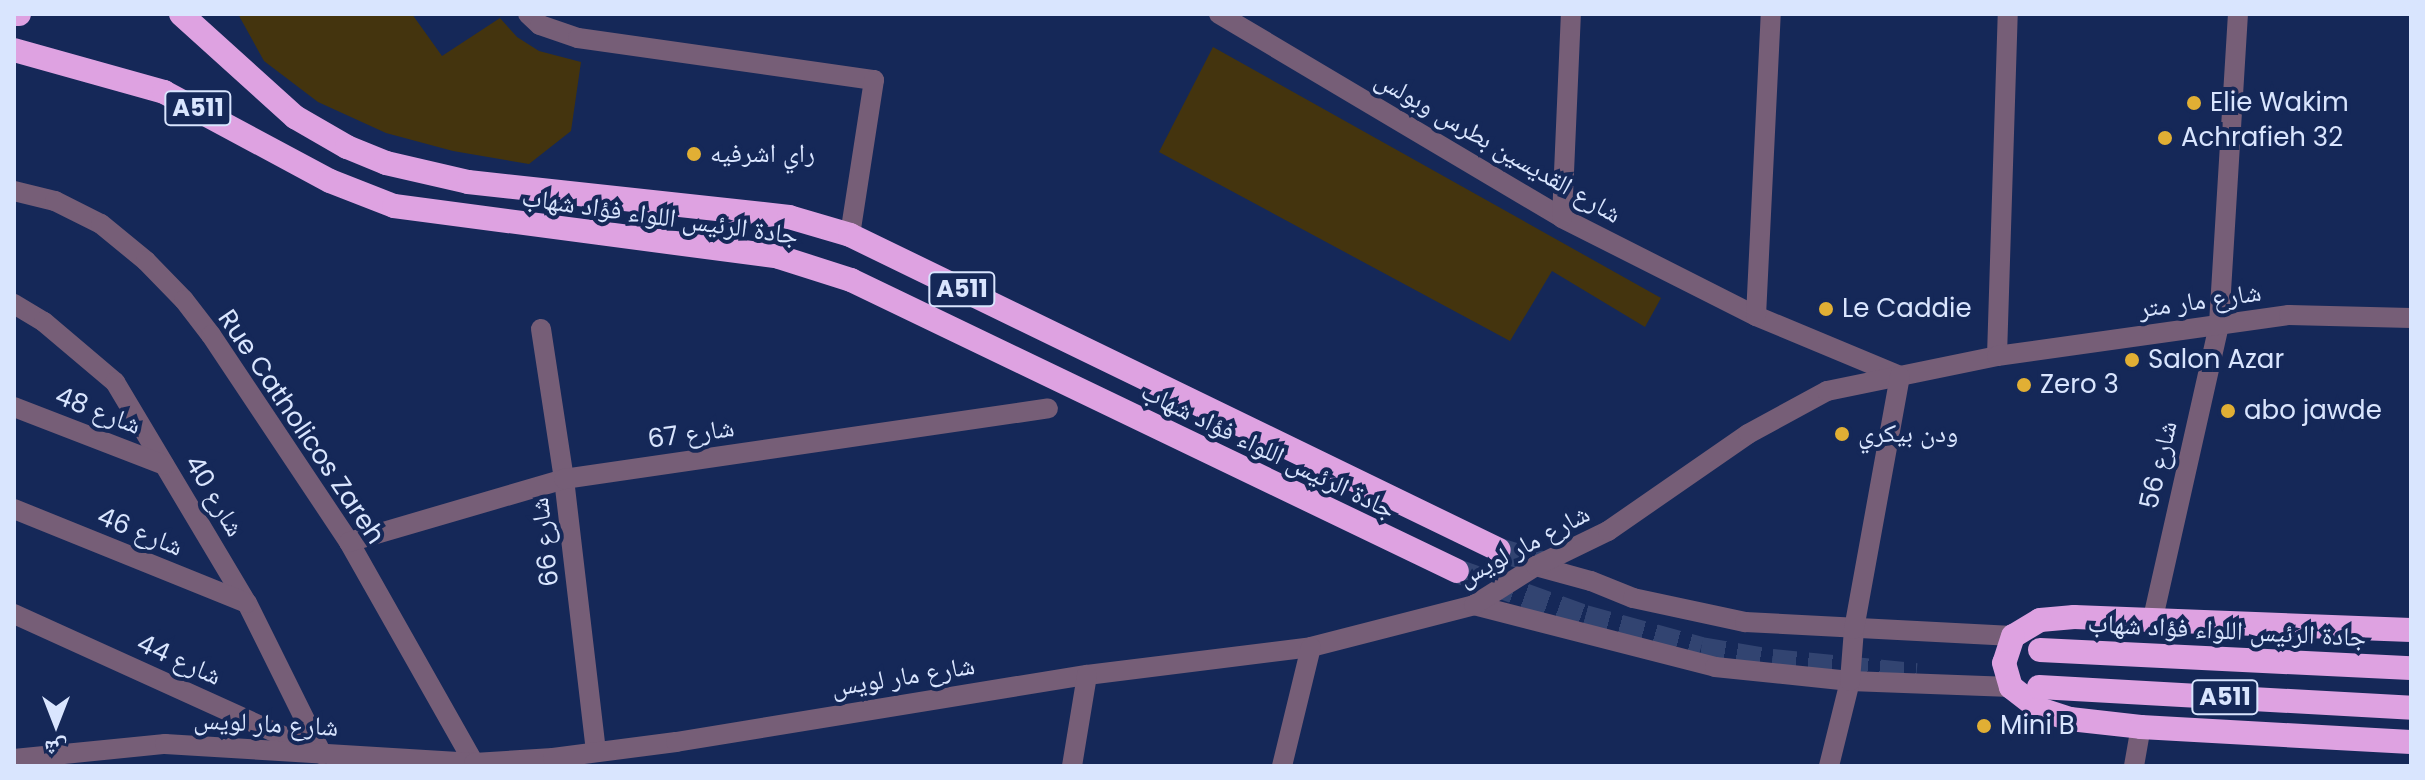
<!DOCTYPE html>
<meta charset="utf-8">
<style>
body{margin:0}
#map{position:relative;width:2425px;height:780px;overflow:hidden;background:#152858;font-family:Poppins,"Noto Naskh Arabic",sans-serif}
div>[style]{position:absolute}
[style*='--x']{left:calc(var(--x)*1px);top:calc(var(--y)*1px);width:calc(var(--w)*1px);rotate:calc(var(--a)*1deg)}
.green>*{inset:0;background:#44340e}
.highway-tunnel>*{height:24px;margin-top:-12px;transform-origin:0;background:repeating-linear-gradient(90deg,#324471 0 24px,transparent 0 36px)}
.minor>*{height:20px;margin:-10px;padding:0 10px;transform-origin:10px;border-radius:10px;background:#765e77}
.highway>*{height:24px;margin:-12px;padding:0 12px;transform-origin:12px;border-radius:12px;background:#dea2e1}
.dots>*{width:22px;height:22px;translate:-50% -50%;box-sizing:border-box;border:4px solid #152858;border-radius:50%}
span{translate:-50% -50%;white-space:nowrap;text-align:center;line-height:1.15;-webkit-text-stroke:8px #152858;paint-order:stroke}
.shield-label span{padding:2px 6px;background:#152858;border:2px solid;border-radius:6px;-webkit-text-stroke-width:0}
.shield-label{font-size:24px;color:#d9e5fe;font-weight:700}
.poi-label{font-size:26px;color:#d9e5fe}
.left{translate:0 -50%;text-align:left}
.street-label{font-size:26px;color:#d9e5fe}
.frame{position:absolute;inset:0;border:16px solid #d9e5fe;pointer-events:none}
.north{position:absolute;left:16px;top:684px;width:80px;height:80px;-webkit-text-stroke:6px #152858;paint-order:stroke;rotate:180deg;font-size:22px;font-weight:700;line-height:32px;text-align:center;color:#d9e5fe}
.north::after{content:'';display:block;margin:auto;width:28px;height:36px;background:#d9e5fe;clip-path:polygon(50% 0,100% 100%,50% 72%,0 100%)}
</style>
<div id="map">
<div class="green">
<div style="clip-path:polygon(238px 14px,412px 14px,442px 56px,500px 18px,517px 37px,539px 51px,581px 62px,571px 131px,529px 164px,453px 151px,386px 133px,318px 102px,264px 61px)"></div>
<div style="clip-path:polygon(1213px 47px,1661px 298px,1645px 327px,1552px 271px,1510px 341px,1159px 152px)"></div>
</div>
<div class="highway-tunnel">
<div style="--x:1499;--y:550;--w:62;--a:17"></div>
<div style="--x:1457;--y:571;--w:136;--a:19.8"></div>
<div style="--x:1585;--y:617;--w:120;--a:15.4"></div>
<div style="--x:1701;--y:649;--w:72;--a:9.6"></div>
<div style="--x:1772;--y:661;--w:145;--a:5.6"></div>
</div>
<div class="minor">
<div style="--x:528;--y:14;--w:16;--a:43"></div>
<div style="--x:540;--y:25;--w:40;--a:18.9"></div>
<div style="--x:578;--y:38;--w:299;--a:8.1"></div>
<div style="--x:874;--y:80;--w:157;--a:98.8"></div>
<div style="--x:1219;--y:14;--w:399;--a:30.7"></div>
<div style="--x:1562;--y:218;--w:217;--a:26.8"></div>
<div style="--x:1756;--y:316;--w:156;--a:22.6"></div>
<div style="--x:14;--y:191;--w:42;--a:13.7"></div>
<div style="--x:55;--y:201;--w:51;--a:26.6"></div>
<div style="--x:101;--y:224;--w:58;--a:39.4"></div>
<div style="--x:146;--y:261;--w:54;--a:45.7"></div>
<div style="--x:184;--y:300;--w:44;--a:52.4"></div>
<div style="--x:211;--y:335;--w:249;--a:56.3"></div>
<div style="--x:349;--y:542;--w:254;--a:60.5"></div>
<div style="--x:1562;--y:218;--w:204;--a:-87.5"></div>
<div style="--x:14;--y:304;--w:35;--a:31"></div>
<div style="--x:44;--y:322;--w:93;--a:40.2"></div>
<div style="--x:115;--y:382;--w:257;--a:59.2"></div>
<div style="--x:247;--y:603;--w:169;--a:63.6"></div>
<div style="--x:1756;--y:316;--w:302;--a:-87.2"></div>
<div style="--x:541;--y:329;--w:152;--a:81.3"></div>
<div style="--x:564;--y:479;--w:273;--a:83.3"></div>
<div style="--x:1997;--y:356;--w:342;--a:-88.2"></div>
<div style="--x:14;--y:407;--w:161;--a:21.1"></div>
<div style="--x:14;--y:509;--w:251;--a:22"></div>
<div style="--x:349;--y:542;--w:224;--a:-16.3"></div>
<div style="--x:564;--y:479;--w:489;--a:-8.3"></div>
<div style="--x:1536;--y:566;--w:57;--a:15.3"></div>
<div style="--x:1591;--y:581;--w:45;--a:22"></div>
<div style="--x:1633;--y:598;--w:115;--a:12.1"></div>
<div style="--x:1745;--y:622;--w:268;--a:3"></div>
<div style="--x:1474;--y:605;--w:249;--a:14.4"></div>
<div style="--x:1715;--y:667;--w:136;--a:5.9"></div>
<div style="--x:1850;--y:681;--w:161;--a:2.1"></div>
<div style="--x:14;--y:614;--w:326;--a:24.4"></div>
<div style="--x:2153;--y:618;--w:301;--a:-77.3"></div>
<div style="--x:2219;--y:324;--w:311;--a:-86.5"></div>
<div style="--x:14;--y:759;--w:152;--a:-5.7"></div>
<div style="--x:165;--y:744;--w:310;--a:3.5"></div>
<div style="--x:474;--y:763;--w:79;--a:-3.6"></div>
<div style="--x:553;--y:758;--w:124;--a:-7.4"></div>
<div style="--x:676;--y:742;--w:416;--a:-9.3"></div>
<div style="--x:1087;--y:675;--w:226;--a:-7.1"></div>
<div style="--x:1311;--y:647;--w:168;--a:-14.4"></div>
<div style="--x:1474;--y:605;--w:73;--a:-32.2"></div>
<div style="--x:1536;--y:566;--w:80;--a:-25.9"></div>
<div style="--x:1608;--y:531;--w:170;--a:-34.7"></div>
<div style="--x:1748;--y:434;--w:90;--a:-28.6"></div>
<div style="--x:1827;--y:391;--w:174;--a:-11.6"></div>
<div style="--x:1997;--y:356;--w:295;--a:-8"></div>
<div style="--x:2289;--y:315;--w:122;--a:1.4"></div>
<div style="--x:1072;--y:766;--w:92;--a:-80.6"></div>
<div style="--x:1282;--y:766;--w:122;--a:-76.3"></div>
<div style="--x:1829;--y:766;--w:88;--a:-76.1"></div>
<div style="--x:1850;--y:681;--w:52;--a:-85.6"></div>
<div style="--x:1854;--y:629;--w:257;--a:-79.7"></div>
<div style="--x:2134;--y:766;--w:40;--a:-80"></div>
</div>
<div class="highway">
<div style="--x:14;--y:14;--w:5;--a:0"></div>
<div style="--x:181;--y:14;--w:154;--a:42.1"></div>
<div style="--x:295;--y:117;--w:60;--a:30"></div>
<div style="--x:347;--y:147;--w:42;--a:22.3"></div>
<div style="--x:386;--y:163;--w:84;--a:13"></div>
<div style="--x:468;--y:182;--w:323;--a:6.2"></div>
<div style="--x:789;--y:217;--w:64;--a:16.4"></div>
<div style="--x:850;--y:235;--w:721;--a:25.89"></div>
<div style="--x:14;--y:50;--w:156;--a:15.6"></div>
<div style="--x:164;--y:92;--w:188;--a:28.2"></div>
<div style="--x:330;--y:181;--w:69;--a:21.3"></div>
<div style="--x:394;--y:206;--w:388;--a:7.5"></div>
<div style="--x:779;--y:257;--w:76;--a:17.7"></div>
<div style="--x:851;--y:280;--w:672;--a:25.65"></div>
<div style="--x:2411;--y:630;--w:337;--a:-177.8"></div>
<div style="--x:2074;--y:617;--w:34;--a:175"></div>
<div style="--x:2040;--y:620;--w:31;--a:149"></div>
<div style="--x:2013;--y:636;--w:28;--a:108"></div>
<div style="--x:2004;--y:663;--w:25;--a:74"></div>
<div style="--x:2011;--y:687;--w:36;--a:38"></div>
<div style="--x:2039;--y:709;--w:33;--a:18"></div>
<div style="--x:2070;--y:719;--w:71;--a:6.4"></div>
<div style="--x:2141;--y:727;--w:270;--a:3.2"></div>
<div style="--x:2040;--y:650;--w:371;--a:2.8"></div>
<div style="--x:2039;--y:687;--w:373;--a:3.2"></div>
</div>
<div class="dots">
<div style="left:2194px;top:103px;background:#e1af34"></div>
<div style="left:2165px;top:138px;background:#e1af34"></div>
<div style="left:694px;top:154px;background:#e1af34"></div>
<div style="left:1826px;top:309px;background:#e1af34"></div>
<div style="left:2132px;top:360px;background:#e1af34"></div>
<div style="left:2024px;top:385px;background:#e1af34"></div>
<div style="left:2228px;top:411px;background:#e1af34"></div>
<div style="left:1842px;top:434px;background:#e1af34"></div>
<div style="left:1984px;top:726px;background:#e1af34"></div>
</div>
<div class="shield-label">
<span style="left:198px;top:108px">A511</span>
<span style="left:962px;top:289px">A511</span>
<span style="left:2225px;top:697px">A511</span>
</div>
<div class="poi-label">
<span class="left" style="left:2210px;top:103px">Elie Wakim</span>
<span class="left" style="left:2181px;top:138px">Achrafieh 32</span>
<span class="left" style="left:710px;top:154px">راي اشرفيه</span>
<span class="left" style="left:1842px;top:309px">Le Caddie</span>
<span class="left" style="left:2148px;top:360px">Salon Azar</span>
<span class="left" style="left:2040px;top:385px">Zero 3</span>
<span class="left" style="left:2244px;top:411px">abo jawde</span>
<span class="left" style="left:1858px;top:434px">ودن بيكري</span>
<span class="left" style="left:2000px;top:726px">Mini B</span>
</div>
<div class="street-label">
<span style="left:1498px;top:147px;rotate:30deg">شارع القديسين بطرس وبولس</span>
<span style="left:660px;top:217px;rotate:8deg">جادة الرئيس اللواء فؤاد شهاب</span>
<span style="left:2200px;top:301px;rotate:-8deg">شارع مار متر</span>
<span style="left:98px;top:411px;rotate:21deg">شارع 48</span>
<span style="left:301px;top:427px;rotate:56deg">Rue Catholicos Zareh</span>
<span style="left:691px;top:434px;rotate:-8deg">شارع 67</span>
<span style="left:1268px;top:451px;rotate:26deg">جادة الرئيس اللواء فؤاد شهاب</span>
<span style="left:2159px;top:465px;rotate:-77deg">شارع 56</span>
<span style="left:214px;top:496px;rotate:59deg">شارع 40</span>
<span style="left:140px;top:532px;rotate:22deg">شارع 46</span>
<span style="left:545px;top:542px;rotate:-97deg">شارع 66</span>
<span style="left:1524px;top:546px;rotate:-28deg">شارع مار لويس</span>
<span style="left:2227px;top:631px;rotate:3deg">جادة الرئيس اللواء فؤاد شهاب</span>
<span style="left:179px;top:660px;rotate:24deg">شارع 44</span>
<span style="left:903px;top:677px;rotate:-9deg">شارع مار لويس</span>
<span style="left:266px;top:724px;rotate:3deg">شارع مار لويس</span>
</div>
<div class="frame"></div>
<div class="north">ش</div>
</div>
